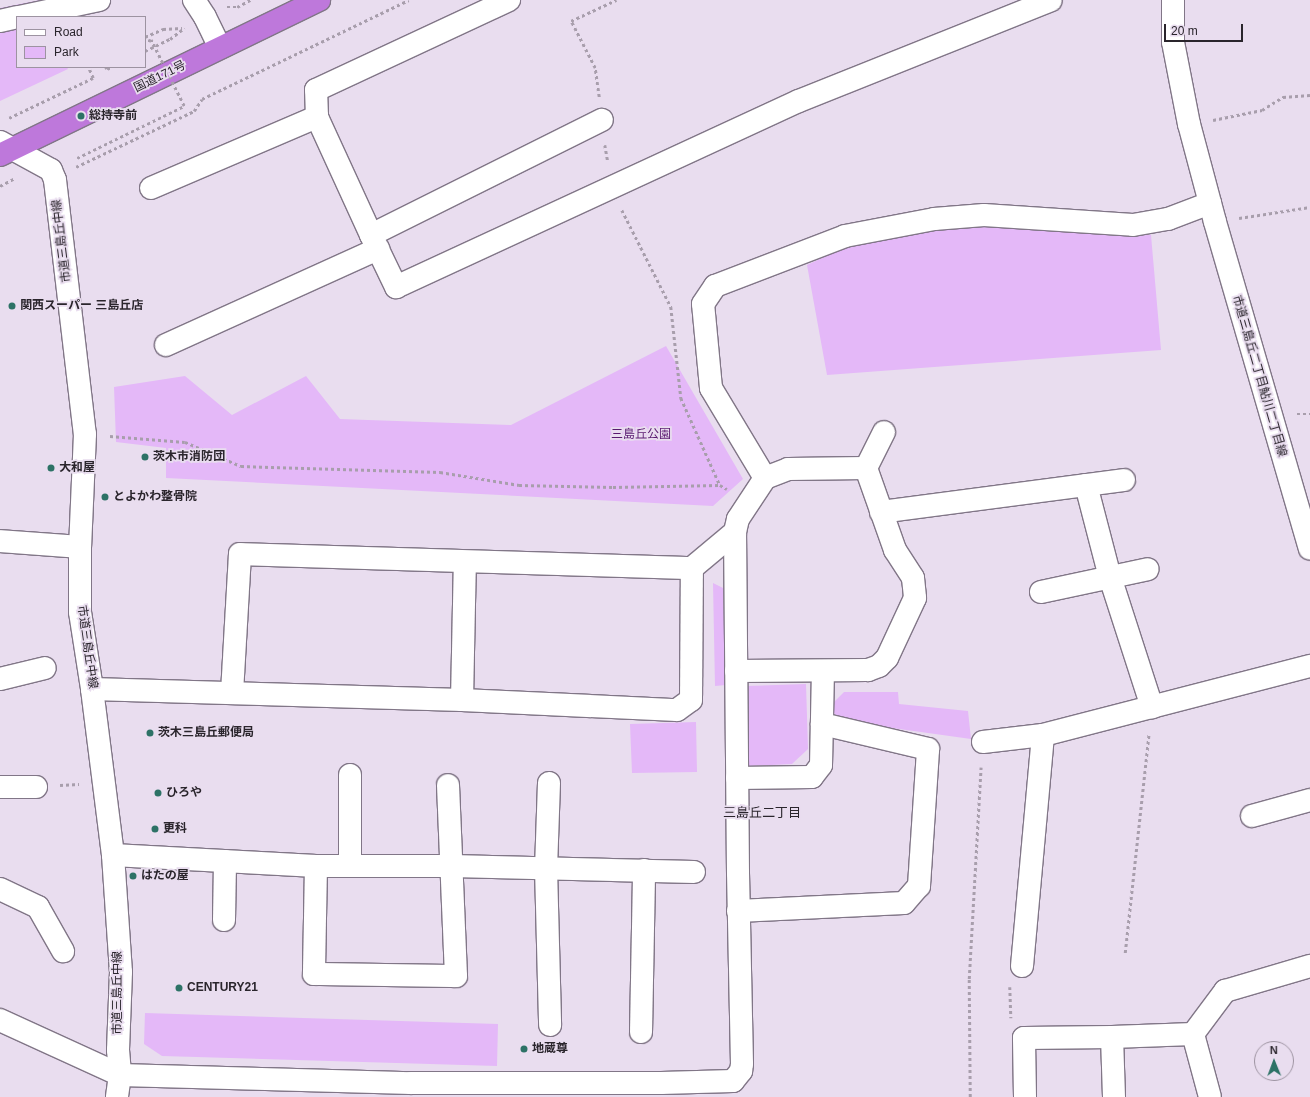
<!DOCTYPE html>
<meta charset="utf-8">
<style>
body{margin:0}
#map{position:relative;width:1310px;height:1097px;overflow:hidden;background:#e9ddef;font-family:Helvetica,"Noto Sans JP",sans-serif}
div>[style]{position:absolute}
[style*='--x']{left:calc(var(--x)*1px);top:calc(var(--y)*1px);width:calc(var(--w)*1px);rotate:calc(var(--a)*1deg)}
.green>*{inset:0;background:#e4b8f8}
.path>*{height:2.5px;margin-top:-1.25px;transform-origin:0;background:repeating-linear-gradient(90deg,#a89eac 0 3px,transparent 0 6px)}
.roads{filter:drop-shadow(1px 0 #817687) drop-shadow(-1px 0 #817687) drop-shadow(0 1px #817687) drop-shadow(0 -1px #817687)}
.minor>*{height:22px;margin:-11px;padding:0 11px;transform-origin:11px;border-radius:11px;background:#fff}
.highway>*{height:22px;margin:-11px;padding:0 11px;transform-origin:11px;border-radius:11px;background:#be78db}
.path-bridge>*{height:2.5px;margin-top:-1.25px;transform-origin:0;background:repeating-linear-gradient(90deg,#a89eac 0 3px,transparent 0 6px)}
.dots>*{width:11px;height:11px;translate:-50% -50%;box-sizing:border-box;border:2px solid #e9ddef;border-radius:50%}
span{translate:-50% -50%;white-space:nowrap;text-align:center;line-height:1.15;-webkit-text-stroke:3.5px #e9ddef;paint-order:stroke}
.street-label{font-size:12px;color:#2a252c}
.poi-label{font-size:12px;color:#2a252c;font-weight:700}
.left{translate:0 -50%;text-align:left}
.park-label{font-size:12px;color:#591970}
.neighbourhood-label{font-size:13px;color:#2a252c}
.legend{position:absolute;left:16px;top:16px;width:130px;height:52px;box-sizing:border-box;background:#e9ddef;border:1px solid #9d93a1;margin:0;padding:5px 7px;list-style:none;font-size:12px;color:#2a252c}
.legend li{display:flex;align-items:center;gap:8px;height:20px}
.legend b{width:20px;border:1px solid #9d93a1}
.north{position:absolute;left:1254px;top:1041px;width:40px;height:40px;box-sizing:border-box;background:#e9ddef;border:1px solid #9d93a1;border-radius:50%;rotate:359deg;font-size:11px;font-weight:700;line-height:16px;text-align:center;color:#2a252c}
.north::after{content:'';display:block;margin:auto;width:14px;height:18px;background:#2d7266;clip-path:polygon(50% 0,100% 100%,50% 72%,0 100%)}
.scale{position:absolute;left:1164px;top:24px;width:79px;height:18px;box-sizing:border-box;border:2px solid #2a252c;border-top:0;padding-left:5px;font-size:12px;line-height:14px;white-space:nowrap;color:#2a252c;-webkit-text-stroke:3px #e9ddef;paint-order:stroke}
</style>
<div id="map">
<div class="green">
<div style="clip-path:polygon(40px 0,48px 0,17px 17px,17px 67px,67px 67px,68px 69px,0 101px,0 8px)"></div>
<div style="clip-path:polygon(984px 223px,1117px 236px,1151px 235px,1161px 350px,827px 375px,807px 265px,860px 240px)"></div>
<div style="clip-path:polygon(666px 346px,743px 479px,713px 506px,166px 478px,166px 448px,116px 442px,114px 387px,185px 376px,232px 415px,306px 376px,340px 419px,511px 425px)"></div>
<div style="clip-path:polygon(713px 583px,723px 588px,726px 685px,715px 686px)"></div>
<div style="clip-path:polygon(806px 684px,808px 749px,792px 764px,749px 766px,746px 686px)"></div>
<div style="clip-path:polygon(844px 692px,898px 692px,899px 704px,968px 711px,971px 739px,842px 721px,831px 710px,831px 705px)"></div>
<div style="clip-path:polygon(696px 722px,697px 772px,632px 773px,630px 724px)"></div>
<div style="clip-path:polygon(145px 1013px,498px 1024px,497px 1066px,162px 1056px,144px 1044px)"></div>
</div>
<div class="path">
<div style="--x:227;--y:7;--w:10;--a:0"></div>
<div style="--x:237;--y:7;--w:15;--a:-28"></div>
<div style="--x:145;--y:37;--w:20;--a:-24"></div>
<div style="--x:163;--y:29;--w:19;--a:-3"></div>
<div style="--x:145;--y:51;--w:28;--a:-26"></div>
<div style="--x:170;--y:39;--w:18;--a:-38"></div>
<div style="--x:106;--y:67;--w:2;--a:63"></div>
<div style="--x:107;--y:69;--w:5;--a:-22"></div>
<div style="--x:599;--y:97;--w:29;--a:-98"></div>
<div style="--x:595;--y:68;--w:53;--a:-117.1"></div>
<div style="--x:571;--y:21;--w:50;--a:-25"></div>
<div style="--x:9;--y:118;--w:93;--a:-25.5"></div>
<div style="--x:93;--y:78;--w:12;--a:-114"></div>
<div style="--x:1213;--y:120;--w:50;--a:-11.5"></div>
<div style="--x:1262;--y:110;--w:25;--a:-32"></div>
<div style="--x:1283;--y:97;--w:27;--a:-4"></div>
<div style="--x:605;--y:145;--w:17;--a:80"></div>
<div style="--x:76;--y:167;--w:131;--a:-25.4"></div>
<div style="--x:194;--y:111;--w:14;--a:-56"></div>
<div style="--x:202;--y:99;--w:229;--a:-25.6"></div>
<div style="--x:0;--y:186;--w:17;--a:-28"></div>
<div style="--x:622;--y:210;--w:109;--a:63.2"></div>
<div style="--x:671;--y:307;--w:92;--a:83.7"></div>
<div style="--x:681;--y:398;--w:95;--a:65.9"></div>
<div style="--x:1239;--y:218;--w:72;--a:-8.8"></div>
<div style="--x:1297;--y:414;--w:13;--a:0"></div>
<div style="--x:110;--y:436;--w:75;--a:4.6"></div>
<div style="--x:185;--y:442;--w:61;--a:23.2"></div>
<div style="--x:241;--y:466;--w:199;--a:1.7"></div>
<div style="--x:440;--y:472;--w:80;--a:9.3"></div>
<div style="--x:519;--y:485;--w:94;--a:1.2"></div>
<div style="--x:613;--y:487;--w:107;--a:-1.1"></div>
<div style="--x:720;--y:485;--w:8;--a:30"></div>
<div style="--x:60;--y:785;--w:19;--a:-3"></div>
<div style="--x:1125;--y:953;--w:221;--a:-83.8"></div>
<div style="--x:1010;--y:987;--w:31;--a:88"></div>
<div style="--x:970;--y:1097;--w:118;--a:-90.5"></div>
<div style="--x:969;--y:979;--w:212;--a:-86.8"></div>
</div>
<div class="roads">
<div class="minor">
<div style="--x:194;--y:0;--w:20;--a:57"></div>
<div style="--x:205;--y:17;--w:34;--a:64"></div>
<div style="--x:1173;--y:0;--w:42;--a:90"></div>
<div style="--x:1173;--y:42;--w:84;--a:79"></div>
<div style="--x:1189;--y:124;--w:101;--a:75.1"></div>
<div style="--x:1215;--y:222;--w:340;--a:73.8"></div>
<div style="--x:19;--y:17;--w:82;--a:-12"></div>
<div style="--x:0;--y:21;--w:17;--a:-13"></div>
<div style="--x:317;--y:117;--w:130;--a:65.4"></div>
<div style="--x:371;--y:235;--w:258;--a:-26.5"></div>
<div style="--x:0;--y:142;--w:58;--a:28.8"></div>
<div style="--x:51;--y:170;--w:11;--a:68"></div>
<div style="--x:55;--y:180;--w:256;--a:83.3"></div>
<div style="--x:85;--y:434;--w:113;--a:92.5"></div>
<div style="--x:80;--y:547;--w:65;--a:90"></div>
<div style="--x:80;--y:612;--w:78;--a:81.1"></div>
<div style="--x:92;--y:689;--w:167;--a:82.8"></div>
<div style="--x:113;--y:855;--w:117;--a:86.1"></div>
<div style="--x:121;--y:972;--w:78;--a:92.2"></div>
<div style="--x:118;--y:1050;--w:25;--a:85"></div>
<div style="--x:120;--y:1075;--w:22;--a:98"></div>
<div style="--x:151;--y:188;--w:181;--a:-23.2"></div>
<div style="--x:317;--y:117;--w:27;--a:-92"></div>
<div style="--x:316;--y:90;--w:213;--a:-25"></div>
<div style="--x:371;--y:235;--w:58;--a:64.3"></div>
<div style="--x:396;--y:287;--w:444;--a:-24.8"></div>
<div style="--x:799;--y:101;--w:271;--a:-21.8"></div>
<div style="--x:166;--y:345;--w:233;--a:-24.4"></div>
<div style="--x:866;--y:468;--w:40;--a:-63.4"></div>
<div style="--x:765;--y:478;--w:105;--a:-121"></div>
<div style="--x:711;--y:388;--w:84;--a:-95.4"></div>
<div style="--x:703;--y:304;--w:22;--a:-56"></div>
<div style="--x:715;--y:286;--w:139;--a:-21"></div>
<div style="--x:845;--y:236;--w:91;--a:-10.8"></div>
<div style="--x:934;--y:219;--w:50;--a:-4.6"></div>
<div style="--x:984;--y:215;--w:149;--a:3.8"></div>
<div style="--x:1133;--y:225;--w:36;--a:-10"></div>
<div style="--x:1168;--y:219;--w:45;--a:-20.9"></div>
<div style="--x:1086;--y:485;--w:95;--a:75.4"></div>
<div style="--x:1110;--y:577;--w:137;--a:72.1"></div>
<div style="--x:881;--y:512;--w:245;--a:-7.5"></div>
<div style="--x:0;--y:541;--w:80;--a:4.3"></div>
<div style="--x:1041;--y:592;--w:109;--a:-12.1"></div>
<div style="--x:0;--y:679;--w:46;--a:-13.7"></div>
<div style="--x:92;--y:689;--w:370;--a:1.7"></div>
<div style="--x:462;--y:700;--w:215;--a:2.7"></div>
<div style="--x:677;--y:710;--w:17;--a:-36"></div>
<div style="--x:691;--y:700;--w:132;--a:-89.6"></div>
<div style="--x:232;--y:693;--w:139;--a:-86.7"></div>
<div style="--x:240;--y:554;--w:452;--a:1.8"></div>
<div style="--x:692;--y:568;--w:56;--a:-39.9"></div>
<div style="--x:462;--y:700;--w:138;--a:-88.8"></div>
<div style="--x:983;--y:742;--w:60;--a:-6.7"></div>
<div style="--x:1043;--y:735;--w:276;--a:-14.5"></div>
<div style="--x:350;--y:775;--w:90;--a:90"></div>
<div style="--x:737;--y:778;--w:75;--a:-0.8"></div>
<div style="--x:812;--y:777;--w:15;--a:-53"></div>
<div style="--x:821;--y:765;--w:94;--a:-88.8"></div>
<div style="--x:549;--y:783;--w:85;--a:92"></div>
<div style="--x:546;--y:868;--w:157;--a:88.5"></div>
<div style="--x:0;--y:787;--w:36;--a:0"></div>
<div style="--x:1252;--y:816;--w:60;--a:-15.4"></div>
<div style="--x:113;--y:855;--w:203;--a:3.1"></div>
<div style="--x:316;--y:866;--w:136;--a:0"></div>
<div style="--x:452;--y:866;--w:242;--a:1.4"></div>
<div style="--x:316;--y:866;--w:108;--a:91.1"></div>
<div style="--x:314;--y:974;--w:142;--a:0.8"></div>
<div style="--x:456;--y:976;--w:191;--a:-92.4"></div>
<div style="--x:0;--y:889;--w:42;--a:25.3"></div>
<div style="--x:38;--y:907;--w:51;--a:60.4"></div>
<div style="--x:738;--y:911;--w:166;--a:-2.8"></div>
<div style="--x:904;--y:903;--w:23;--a:-49"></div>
<div style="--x:919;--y:886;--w:137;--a:-86.2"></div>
<div style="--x:928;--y:749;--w:109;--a:-166.7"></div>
<div style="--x:224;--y:920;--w:59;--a:-89"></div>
<div style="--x:1022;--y:966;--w:232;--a:-84.8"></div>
<div style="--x:0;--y:1020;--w:132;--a:24.6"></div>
<div style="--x:120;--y:1075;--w:291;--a:1.6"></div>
<div style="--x:411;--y:1083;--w:250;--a:0"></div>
<div style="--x:661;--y:1083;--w:72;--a:-1.6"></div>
<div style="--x:733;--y:1081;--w:13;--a:-51"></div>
<div style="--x:741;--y:1071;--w:7;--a:-82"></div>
<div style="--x:742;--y:1064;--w:191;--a:-91.2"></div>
<div style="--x:738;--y:873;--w:341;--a:-90.5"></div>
<div style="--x:735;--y:532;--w:13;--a:-77"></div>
<div style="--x:738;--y:519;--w:49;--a:-56.6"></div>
<div style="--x:765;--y:478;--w:25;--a:-21"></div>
<div style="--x:788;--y:469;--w:78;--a:-0.7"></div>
<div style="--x:866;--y:468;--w:87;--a:70.5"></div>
<div style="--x:895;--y:550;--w:33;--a:57"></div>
<div style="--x:913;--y:578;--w:20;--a:84"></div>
<div style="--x:915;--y:598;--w:66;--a:115"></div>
<div style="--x:887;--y:658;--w:11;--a:135"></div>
<div style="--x:879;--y:666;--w:12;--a:160"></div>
<div style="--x:868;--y:670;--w:132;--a:179.6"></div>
<div style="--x:641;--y:1032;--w:162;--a:-88.9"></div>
<div style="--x:1193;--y:1034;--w:54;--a:-53.3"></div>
<div style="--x:1225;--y:991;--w:89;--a:-16.4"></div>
<div style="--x:1193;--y:1034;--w:65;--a:74.9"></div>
<div style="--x:1025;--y:1097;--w:59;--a:-91"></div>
<div style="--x:1024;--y:1038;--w:88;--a:-0.7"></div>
<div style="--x:1114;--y:1097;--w:60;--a:-91.9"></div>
<div style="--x:1112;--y:1037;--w:81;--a:-2.1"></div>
</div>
<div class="highway">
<div style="--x:0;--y:155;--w:355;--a:-25.9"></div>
</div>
</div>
<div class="path-bridge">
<div style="--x:77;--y:158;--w:119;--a:-25.9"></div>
<div style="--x:184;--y:106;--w:74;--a:-116.6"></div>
<div style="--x:151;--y:40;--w:7;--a:153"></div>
</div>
<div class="dots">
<div style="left:81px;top:116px;background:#2d7266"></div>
<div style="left:12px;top:306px;background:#2d7266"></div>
<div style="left:145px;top:457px;background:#2d7266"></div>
<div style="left:51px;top:468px;background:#2d7266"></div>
<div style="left:105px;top:497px;background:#2d7266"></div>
<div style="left:150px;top:733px;background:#2d7266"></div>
<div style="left:158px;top:793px;background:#2d7266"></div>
<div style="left:155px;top:829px;background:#2d7266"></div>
<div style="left:133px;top:876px;background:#2d7266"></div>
<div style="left:179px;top:988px;background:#2d7266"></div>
<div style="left:524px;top:1049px;background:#2d7266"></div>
</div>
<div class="street-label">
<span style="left:160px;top:77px;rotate:-26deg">国道171号</span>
<span style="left:62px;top:241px;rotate:-97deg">市道三島丘中線</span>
<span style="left:1259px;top:376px;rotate:74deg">市道三島丘二丁目鮎川二丁目線</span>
<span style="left:87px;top:647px;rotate:82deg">市道三島丘中線</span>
<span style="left:118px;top:993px;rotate:-90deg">市道三島丘中線</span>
</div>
<div class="poi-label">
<span class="left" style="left:89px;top:116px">総持寺前</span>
<span class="left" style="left:20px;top:306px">関西スーパー 三島丘店</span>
<span class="left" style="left:153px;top:457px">茨木市消防団</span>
<span class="left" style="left:59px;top:468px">大和屋</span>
<span class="left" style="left:113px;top:497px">とよかわ整骨院</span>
<span class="left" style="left:158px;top:733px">茨木三島丘郵便局</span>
<span class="left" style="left:166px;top:793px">ひろや</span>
<span class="left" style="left:163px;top:829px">更科</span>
<span class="left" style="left:141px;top:876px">はたの屋</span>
<span class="left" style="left:187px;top:988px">CENTURY21</span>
<span class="left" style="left:532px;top:1049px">地蔵尊</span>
</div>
<div class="park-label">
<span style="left:641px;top:435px">三島丘公園</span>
</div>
<div class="neighbourhood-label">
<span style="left:762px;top:813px">三島丘二丁目</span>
</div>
<ul class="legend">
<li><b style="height:5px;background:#fff"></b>Road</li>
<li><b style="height:11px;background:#e4b8f8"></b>Park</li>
</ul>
<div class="north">N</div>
<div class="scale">20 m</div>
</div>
